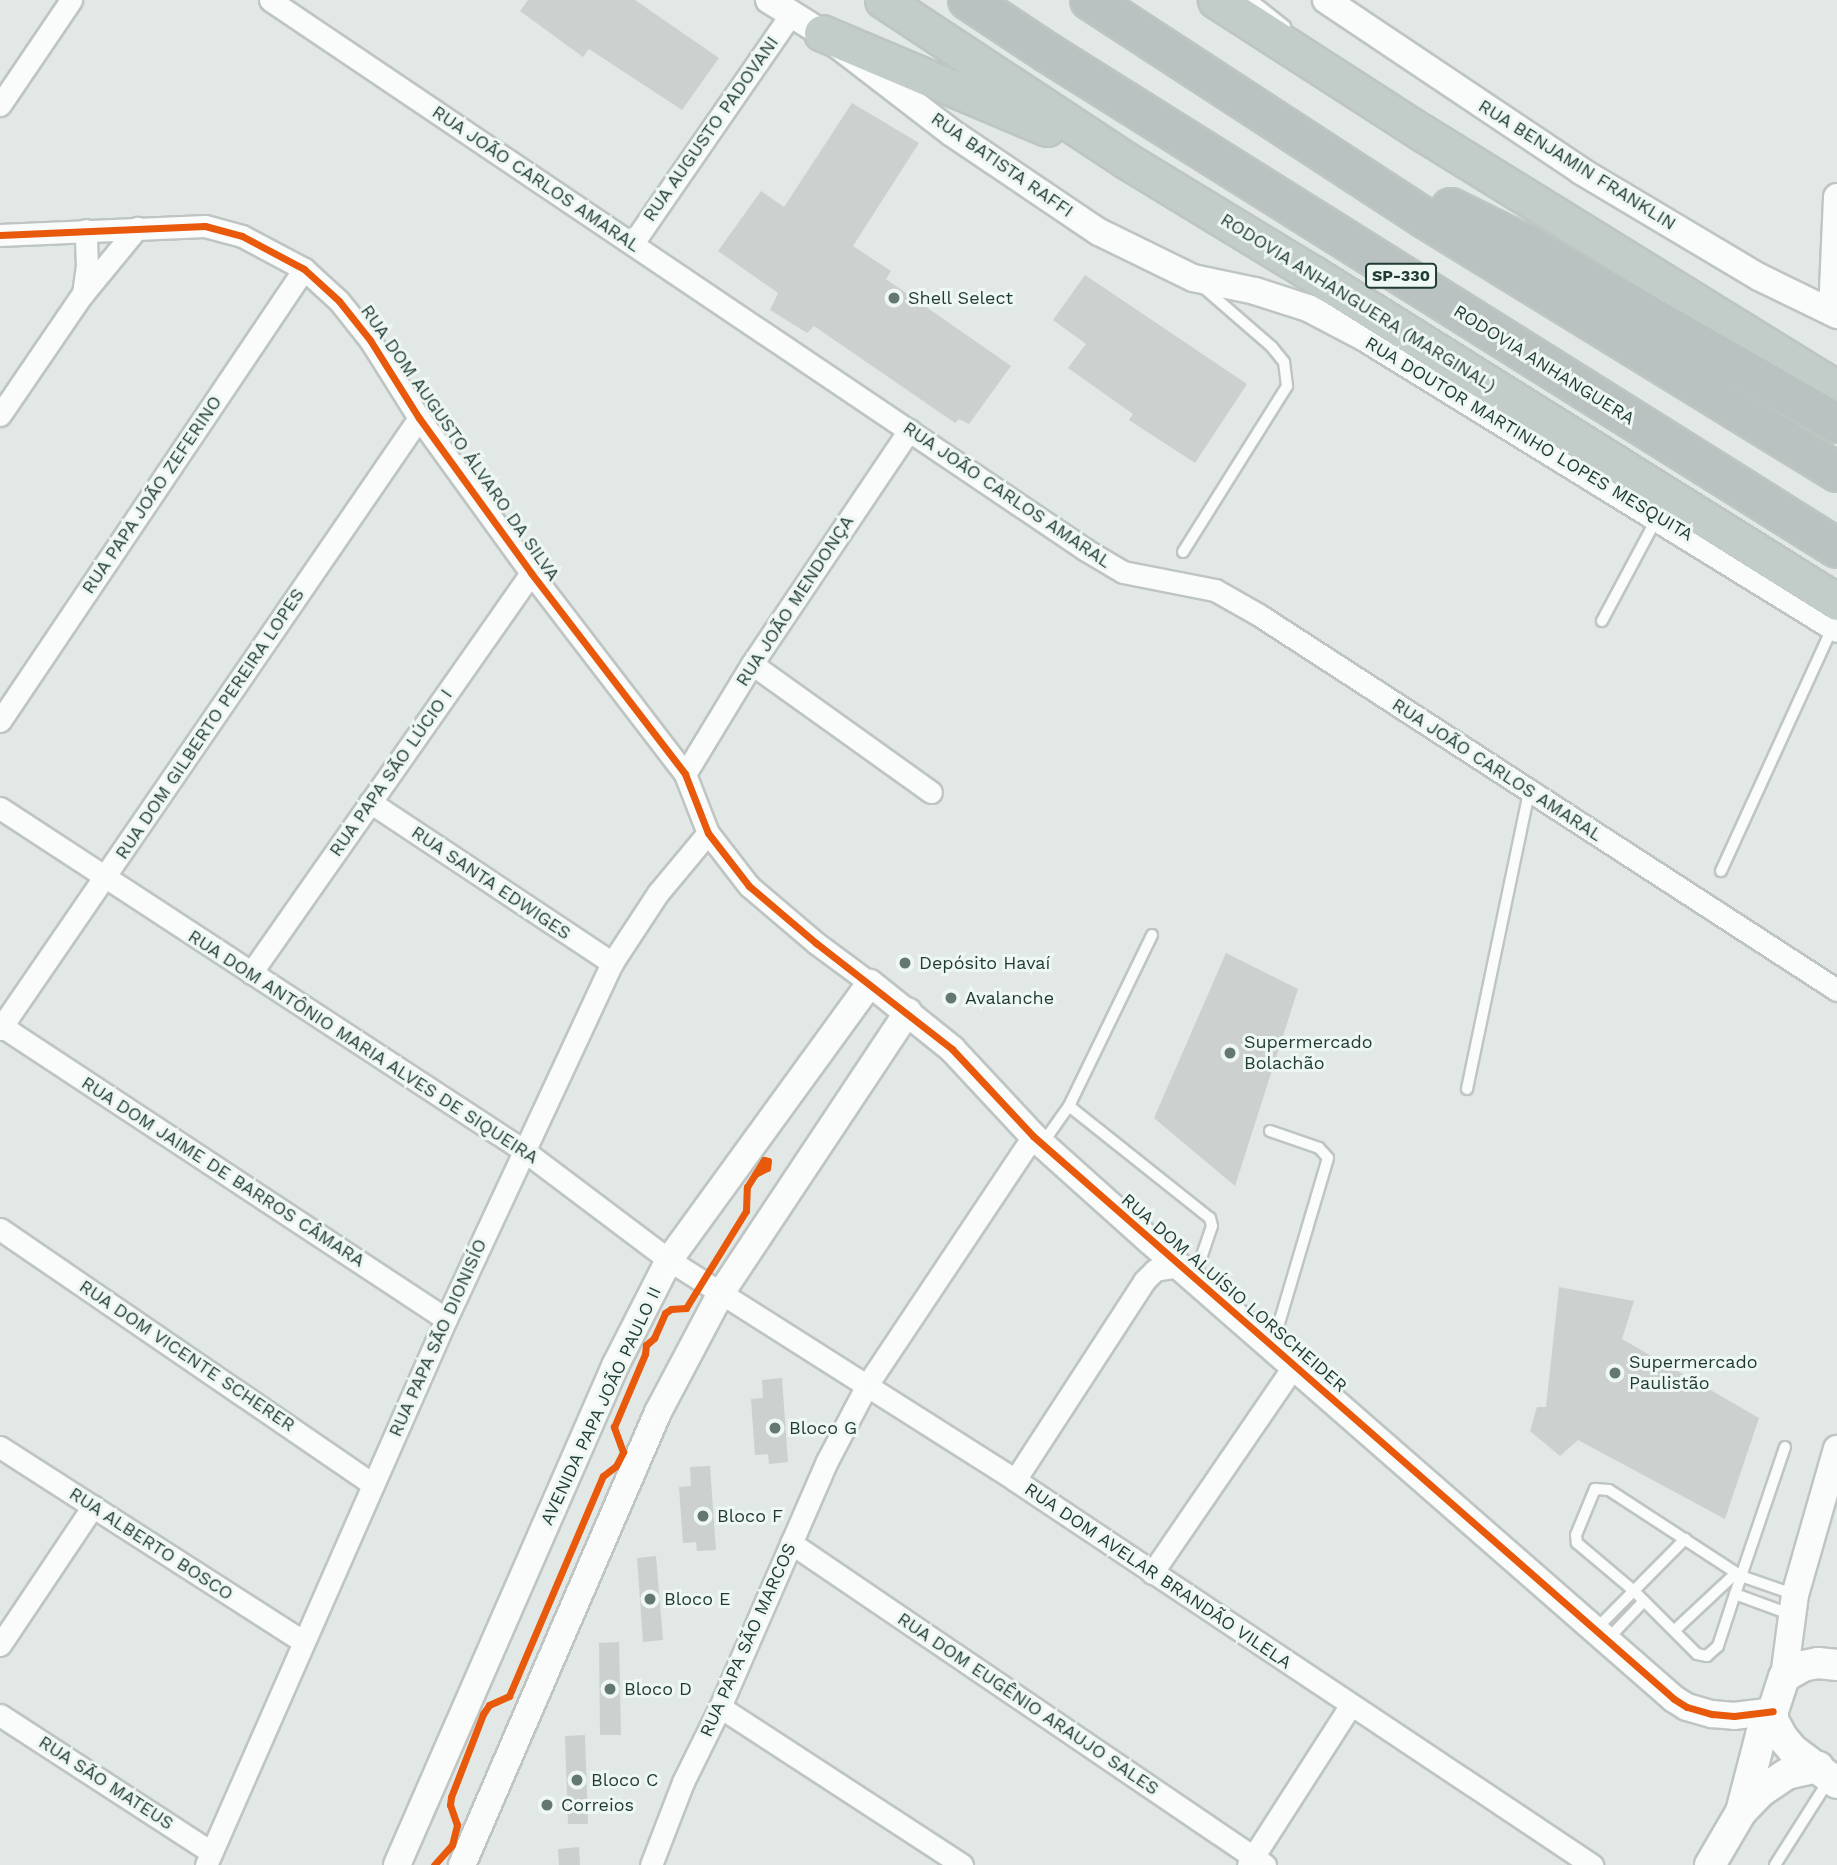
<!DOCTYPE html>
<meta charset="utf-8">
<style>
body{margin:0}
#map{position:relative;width:1837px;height:1865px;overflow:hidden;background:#e1e8e5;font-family:"Work Sans",sans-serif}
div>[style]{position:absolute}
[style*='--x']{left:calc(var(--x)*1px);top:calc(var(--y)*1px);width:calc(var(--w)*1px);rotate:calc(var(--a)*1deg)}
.building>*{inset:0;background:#ccd1cf}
.roads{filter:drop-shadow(2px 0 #bec5c2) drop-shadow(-2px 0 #bec5c2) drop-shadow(0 2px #bec5c2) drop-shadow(0 -2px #bec5c2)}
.service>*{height:10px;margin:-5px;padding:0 5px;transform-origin:5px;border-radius:5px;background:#fafcfb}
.minor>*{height:21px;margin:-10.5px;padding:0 10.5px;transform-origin:10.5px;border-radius:10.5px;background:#fafcfb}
.tertiary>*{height:26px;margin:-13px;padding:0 13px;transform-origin:13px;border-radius:13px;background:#fafcfb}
.secondary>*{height:30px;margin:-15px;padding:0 15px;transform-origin:15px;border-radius:15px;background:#fafcfb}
.trunk>*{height:35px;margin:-17.5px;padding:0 17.5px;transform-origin:17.5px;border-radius:17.5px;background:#c2ccc9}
.motorway>*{height:38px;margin:-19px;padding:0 19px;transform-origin:19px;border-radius:19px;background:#b9c2c0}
.cycleway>*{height:7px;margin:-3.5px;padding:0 3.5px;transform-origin:3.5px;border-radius:3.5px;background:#e8590c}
.dots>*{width:19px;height:19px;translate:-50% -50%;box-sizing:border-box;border:4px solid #eff7f3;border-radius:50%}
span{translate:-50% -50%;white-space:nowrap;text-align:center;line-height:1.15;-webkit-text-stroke:6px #eff7f3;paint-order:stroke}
.shield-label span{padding:2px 5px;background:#eff7f3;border:2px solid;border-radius:5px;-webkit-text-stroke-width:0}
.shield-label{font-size:16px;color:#1f3b34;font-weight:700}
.street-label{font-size:18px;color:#1f3b34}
.poi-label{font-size:18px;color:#1f3b34}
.left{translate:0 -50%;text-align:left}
</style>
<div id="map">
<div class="building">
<div style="clip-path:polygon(528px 0,635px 0,719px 58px,682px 110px,589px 49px,583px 57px,520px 11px)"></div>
<div style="clip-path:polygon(852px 103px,919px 143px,853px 246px,891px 271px,886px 279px,1011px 366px,969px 424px,959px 419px,955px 423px,814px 326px,807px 333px,770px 310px,778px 293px,718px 251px,761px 191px,784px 207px)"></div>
<div style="clip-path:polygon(1085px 275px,1247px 384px,1195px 463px,1129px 420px,1133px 414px,1068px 368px,1086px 344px,1053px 320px)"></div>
<div style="clip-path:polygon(1226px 953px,1298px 989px,1235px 1186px,1154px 1118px)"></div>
<div style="clip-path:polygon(1559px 1287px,1634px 1301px,1622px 1339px,1759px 1418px,1725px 1519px,1578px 1440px,1560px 1456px,1530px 1431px,1537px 1407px,1546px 1407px)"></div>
<div style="clip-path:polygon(782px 1378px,788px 1462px,769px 1464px,768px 1454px,755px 1455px,751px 1399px,763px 1398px,762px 1380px)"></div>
<div style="clip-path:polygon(710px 1466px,716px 1550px,697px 1551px,696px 1542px,683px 1543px,679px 1487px,691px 1486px,690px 1467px)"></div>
<div style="clip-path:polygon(656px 1556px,663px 1640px,643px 1642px,637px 1558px)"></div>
<div style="clip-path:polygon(619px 1642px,621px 1735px,600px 1735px,599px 1643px)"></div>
<div style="clip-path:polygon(585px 1735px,588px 1824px,568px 1824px,565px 1736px)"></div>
<div style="clip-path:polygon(579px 1847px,580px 1865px,559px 1865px,558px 1849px)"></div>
</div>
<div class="roads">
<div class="service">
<div style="--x:1252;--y:0;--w:42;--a:38.2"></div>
<div style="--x:1183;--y:552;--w:196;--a:-57.9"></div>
<div style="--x:1287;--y:386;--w:24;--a:-97"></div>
<div style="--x:1284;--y:362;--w:19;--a:-129"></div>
<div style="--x:1272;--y:347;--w:90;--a:-139.1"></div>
<div style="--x:1602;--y:621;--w:117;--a:-61.9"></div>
<div style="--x:1721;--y:871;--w:267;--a:-65.4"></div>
<div style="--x:1467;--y:1089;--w:303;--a:-78.2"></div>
<div style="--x:1069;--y:1106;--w:190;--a:-64.1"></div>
<div style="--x:1270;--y:1131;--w:52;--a:19.1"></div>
<div style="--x:1319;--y:1148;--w:13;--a:48"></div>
<div style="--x:1328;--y:1158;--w:197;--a:106.5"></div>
<div style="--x:1042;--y:1144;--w:47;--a:-54.6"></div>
<div style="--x:1069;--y:1106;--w:180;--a:38.5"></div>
<div style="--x:1210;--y:1218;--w:8;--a:76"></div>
<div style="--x:1212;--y:1226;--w:56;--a:108.8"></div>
<div style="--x:1785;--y:1447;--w:136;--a:108.8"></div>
<div style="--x:1741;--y:1576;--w:19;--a:108"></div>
<div style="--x:1735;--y:1594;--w:55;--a:108.1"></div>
<div style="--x:1718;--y:1646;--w:15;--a:138"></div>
<div style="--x:1707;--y:1656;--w:10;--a:-169"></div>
<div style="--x:1697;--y:1654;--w:89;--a:-135"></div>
<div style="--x:1634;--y:1591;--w:75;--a:-139.9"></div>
<div style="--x:1577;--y:1543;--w:8;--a:-97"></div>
<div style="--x:1576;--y:1535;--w:50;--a:-67.6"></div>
<div style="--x:1595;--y:1489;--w:14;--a:4"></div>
<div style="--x:1609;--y:1490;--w:158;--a:33.1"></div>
<div style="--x:1741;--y:1576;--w:55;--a:19.1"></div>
<div style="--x:1735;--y:1594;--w:61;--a:20.2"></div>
<div style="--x:1596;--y:1629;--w:127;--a:-45.3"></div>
<div style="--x:1675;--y:1630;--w:83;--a:-43.1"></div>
<div style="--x:1606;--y:1641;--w:55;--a:-46.5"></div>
<div style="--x:1775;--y:1865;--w:101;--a:-57.6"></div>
</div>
<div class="minor">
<div style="--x:270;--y:0;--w:984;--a:33.98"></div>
<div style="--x:1086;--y:550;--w:43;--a:30.7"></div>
<div style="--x:1123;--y:572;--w:94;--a:11.1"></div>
<div style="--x:1215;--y:590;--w:51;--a:29.6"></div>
<div style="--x:1259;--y:615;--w:689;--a:32.98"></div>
<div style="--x:0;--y:105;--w:127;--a:-55.9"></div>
<div style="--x:0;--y:235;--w:205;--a:-2.5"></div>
<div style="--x:205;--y:226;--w:38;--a:15"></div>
<div style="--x:242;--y:236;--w:70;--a:28"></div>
<div style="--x:304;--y:269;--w:47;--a:42.4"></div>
<div style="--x:339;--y:301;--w:50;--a:51.5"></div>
<div style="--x:370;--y:340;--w:92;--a:57.9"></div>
<div style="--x:419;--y:418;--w:191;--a:54.1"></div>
<div style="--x:531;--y:573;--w:253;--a:52.5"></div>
<div style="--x:685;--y:774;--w:63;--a:68.7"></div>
<div style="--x:708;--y:833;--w:67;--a:52.3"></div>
<div style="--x:749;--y:886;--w:88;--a:40.4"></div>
<div style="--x:816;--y:943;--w:67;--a:36.5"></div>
<div style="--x:633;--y:243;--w:277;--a:-55.4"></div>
<div style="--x:83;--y:294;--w:27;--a:-82"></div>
<div style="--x:87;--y:267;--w:37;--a:-92"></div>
<div style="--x:0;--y:415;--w:145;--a:-55.7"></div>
<div style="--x:82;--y:295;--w:87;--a:-50.6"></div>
<div style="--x:752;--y:664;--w:220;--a:35.6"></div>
<div style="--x:0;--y:721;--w:545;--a:-56.08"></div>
<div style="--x:685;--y:774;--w:129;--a:-58.7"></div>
<div style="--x:752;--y:664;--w:282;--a:-56.1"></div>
<div style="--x:370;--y:802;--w:291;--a:33.6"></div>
<div style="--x:0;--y:808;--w:625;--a:33.18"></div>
<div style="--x:523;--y:1150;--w:183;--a:37"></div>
<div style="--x:669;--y:1260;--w:410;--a:32.4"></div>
<div style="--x:1015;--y:1480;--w:694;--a:33.71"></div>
<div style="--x:251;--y:973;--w:488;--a:-55"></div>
<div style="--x:0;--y:1025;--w:534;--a:33.39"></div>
<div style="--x:0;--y:1029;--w:741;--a:-55.56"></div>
<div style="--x:0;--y:1229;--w:452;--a:34.4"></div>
<div style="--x:0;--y:1447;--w:359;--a:32.7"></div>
<div style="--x:1015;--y:1480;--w:237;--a:-57"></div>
<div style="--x:1144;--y:1281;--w:16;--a:-45"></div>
<div style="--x:1155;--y:1270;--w:24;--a:-9"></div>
<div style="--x:791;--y:1543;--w:573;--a:34.19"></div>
<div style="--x:1152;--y:1573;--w:251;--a:-55.6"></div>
<div style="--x:0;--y:1645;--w:167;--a:-56.2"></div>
<div style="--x:720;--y:1707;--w:289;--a:33.1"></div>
<div style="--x:0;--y:1715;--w:252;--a:33"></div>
<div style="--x:206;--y:1865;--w:596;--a:-66.27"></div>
<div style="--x:446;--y:1319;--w:393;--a:-65"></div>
<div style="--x:612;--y:963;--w:84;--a:-56.7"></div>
<div style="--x:658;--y:893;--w:78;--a:-50.2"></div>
<div style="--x:651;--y:1865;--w:89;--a:-68.9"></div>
<div style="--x:683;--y:1782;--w:84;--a:-63.7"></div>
<div style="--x:720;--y:1707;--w:268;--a:-66.5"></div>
<div style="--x:827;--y:1461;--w:86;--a:-62.2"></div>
<div style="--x:867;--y:1385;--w:299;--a:-56.3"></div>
<div style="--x:1248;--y:1865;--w:189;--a:-57.3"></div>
</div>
<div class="tertiary">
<div style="--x:769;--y:0;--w:62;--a:31.9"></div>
<div style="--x:822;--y:33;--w:164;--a:37.6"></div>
<div style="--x:952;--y:133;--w:177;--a:34"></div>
<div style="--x:1099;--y:232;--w:105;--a:26.1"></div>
<div style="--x:1193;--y:278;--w:63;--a:11.8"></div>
<div style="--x:1255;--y:291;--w:56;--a:17.8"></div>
<div style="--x:1308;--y:308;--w:64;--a:27.8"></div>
<div style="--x:1365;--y:338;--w:554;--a:31.65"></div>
<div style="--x:1326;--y:0;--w:307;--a:33.8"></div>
<div style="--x:1581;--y:171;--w:207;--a:30.8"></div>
<div style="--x:1759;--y:277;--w:87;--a:26"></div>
<div style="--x:1832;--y:312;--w:115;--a:-87.5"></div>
<div style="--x:1784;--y:1677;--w:83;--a:-82.4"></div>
<div style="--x:1795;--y:1595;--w:152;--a:-74"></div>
<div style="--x:397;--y:1865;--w:547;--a:-66.39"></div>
<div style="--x:616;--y:1364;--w:117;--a:-63"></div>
<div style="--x:669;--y:1260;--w:342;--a:-54"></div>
<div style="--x:870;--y:983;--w:105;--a:38.8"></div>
<div style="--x:952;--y:1049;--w:119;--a:47"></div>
<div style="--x:1033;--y:1136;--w:156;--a:41.9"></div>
<div style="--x:1149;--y:1240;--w:697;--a:41.16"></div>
<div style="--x:1674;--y:1699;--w:15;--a:32"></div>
<div style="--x:1687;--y:1707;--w:26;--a:16"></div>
<div style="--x:1712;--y:1714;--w:22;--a:5"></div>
<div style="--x:1734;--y:1716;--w:39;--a:-7"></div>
<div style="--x:462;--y:1865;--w:494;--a:-66.6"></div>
<div style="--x:658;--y:1412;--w:135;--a:-62.1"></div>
<div style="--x:721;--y:1293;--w:338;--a:-56.4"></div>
</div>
<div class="secondary">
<div style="--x:1837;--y:1665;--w:19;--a:-174"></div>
<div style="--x:1818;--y:1663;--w:15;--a:169"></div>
<div style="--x:1803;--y:1666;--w:22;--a:150"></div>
<div style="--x:1784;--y:1677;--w:36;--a:108"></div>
<div style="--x:1773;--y:1711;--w:9;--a:90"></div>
<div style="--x:1773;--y:1720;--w:19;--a:62"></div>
<div style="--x:1782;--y:1737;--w:17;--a:50"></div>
<div style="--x:1793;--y:1750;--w:55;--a:36.9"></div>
<div style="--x:1741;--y:1812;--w:80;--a:-75.4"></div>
<div style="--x:1761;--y:1735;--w:19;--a:-51"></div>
<div style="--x:1710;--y:1865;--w:61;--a:-59.7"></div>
<div style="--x:1741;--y:1812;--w:28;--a:-46"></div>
<div style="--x:1760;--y:1792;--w:32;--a:-34"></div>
<div style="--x:1787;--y:1774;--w:32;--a:-13"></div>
</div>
<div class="trunk">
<div style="--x:883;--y:0;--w:292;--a:33.4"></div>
<div style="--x:1127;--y:161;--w:218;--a:31.3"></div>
<div style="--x:1313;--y:274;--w:618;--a:32.04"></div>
<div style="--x:1216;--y:0;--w:244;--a:32.8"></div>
<div style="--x:1421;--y:132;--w:489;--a:31.7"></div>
<div style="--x:822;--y:33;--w:244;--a:22.9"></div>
</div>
<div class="motorway">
<div style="--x:968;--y:0;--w:96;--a:33.5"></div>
<div style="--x:1048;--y:53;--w:931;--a:32.1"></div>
<div style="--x:1090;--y:0;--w:401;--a:33.1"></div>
<div style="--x:1426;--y:219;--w:483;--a:31.6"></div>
<div style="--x:1451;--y:208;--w:86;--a:26.3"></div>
<div style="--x:1528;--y:246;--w:356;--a:29.8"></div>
</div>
</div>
<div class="cycleway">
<div style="--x:0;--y:235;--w:205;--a:-2.5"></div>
<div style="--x:205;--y:226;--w:38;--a:15"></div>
<div style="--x:242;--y:236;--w:70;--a:28"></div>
<div style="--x:304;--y:269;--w:47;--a:42.4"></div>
<div style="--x:339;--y:301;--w:50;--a:51.5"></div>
<div style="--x:370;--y:340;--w:92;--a:57.9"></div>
<div style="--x:419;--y:418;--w:191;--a:54.1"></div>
<div style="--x:531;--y:573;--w:253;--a:52.5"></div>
<div style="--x:685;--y:774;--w:63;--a:68.7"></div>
<div style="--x:708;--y:833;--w:67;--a:52.3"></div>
<div style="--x:749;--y:886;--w:88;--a:40.4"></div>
<div style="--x:816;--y:943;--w:172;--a:37.9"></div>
<div style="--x:952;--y:1049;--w:119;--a:47"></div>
<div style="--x:1033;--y:1136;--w:853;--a:41.29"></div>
<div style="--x:1674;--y:1699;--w:15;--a:32"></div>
<div style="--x:1687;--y:1707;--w:26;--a:16"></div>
<div style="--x:1712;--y:1714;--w:22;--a:5"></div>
<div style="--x:1734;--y:1716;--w:39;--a:-7"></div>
<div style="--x:434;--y:1865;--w:27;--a:-48"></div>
<div style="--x:452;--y:1845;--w:21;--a:-76"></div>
<div style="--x:457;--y:1825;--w:21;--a:-109"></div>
<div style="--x:450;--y:1805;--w:8;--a:-83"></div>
<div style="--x:451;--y:1797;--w:89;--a:-68.9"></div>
<div style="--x:483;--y:1714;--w:11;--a:-56"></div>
<div style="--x:489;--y:1705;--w:22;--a:-24"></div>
<div style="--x:509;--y:1696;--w:239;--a:-66.9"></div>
<div style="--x:603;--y:1476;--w:16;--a:-38"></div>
<div style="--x:616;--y:1466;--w:16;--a:-63"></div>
<div style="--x:623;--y:1452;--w:27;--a:-110"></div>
<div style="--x:614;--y:1427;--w:79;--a:-67"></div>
<div style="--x:645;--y:1354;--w:9;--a:-84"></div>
<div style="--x:646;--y:1345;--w:11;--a:-41"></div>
<div style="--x:654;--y:1338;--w:27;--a:-66"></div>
<div style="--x:665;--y:1313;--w:7;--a:-34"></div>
<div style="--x:671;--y:1309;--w:15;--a:-4"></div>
<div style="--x:686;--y:1308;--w:114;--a:-58.3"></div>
<div style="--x:746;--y:1211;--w:24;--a:-88"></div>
<div style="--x:747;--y:1187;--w:32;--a:-58"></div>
<div style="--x:764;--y:1160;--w:4;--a:14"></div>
<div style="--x:768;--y:1161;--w:7;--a:98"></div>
<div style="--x:767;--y:1168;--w:13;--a:153"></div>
</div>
<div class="dots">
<div style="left:894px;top:298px;background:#637872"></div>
<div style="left:905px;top:963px;background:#637872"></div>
<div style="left:951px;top:998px;background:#637872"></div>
<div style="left:1230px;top:1053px;background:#637872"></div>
<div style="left:1615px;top:1373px;background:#637872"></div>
<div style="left:775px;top:1428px;background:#637872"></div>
<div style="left:703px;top:1516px;background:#637872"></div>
<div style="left:650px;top:1599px;background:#637872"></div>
<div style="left:610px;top:1689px;background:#637872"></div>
<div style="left:577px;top:1780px;background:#637872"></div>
<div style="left:547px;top:1805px;background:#637872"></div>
</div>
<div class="shield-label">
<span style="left:1401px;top:276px">SP-330</span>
</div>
<div class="street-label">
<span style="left:711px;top:129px;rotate:-55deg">RUA AUGUSTO PADOVANI</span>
<span style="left:1002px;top:165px;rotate:35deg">RUA BATISTA RAFFI</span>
<span style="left:1577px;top:165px;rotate:32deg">RUA BENJAMIN FRANKLIN</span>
<span style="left:536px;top:179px;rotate:34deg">RUA JOÃO CARLOS AMARAL</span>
<span style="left:1358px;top:303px;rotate:32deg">RODOVIA ANHANGUERA (MARGINAL)</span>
<span style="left:1544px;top:365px;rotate:32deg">RODOVIA ANHANGUERA</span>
<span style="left:1529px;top:439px;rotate:31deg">RUA DOUTOR MARTINHO LOPES MESQUITA</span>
<span style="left:460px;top:443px;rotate:55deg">RUA DOM AUGUSTO ÁLVARO DA SILVA</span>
<span style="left:152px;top:495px;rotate:-56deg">RUA PAPA JOÃO ZEFERINO</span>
<span style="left:1007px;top:495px;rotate:34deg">RUA JOÃO CARLOS AMARAL</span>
<span style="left:795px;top:601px;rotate:-57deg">RUA JOÃO MENDONÇA</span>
<span style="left:210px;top:724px;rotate:-56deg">RUA DOM GILBERTO PEREIRA LOPES</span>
<span style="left:1497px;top:770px;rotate:33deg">RUA JOÃO CARLOS AMARAL</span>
<span style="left:391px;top:773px;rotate:-55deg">RUA PAPA SÃO LÚCIO I</span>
<span style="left:491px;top:883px;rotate:34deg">RUA SANTA EDWIGES</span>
<span style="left:363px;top:1047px;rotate:33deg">RUA DOM ANTÔNIO MARIA ALVES DE SIQUEIRA</span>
<span style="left:223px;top:1172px;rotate:33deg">RUA DOM JAIME DE BARROS CÂMARA</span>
<span style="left:1234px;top:1293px;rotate:41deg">RUA DOM ALUÍSIO LORSCHEIDER</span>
<span style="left:438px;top:1338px;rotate:-66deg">RUA PAPA SÃO DIONISÍO</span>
<span style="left:187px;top:1356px;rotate:34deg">RUA DOM VICENTE SCHERER</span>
<span style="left:601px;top:1406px;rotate:-65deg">AVENIDA PAPA JOÃO PAULO II</span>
<span style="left:151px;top:1544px;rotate:33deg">RUA ALBERTO BOSCO</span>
<span style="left:1158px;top:1576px;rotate:34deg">RUA DOM AVELAR BRANDÃO VILELA</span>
<span style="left:748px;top:1640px;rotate:-66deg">RUA PAPA SÃO MARCOS</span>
<span style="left:1028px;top:1704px;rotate:34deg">RUA DOM EUGÊNIO ARAUJO SALES</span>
<span style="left:106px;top:1783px;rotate:33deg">RUA SÃO MATEUS</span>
</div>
<div class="poi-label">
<span class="left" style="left:908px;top:298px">Shell Select</span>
<span class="left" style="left:919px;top:963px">Depósito Havaí</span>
<span class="left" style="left:965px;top:998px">Avalanche</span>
<span class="left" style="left:1244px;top:1053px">Supermercado<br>Bolachão</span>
<span class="left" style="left:1629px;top:1373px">Supermercado<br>Paulistão</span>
<span class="left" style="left:789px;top:1428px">Bloco G</span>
<span class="left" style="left:717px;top:1516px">Bloco F</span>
<span class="left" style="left:664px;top:1599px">Bloco E</span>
<span class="left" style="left:624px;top:1689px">Bloco D</span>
<span class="left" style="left:591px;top:1780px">Bloco C</span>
<span class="left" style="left:561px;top:1805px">Correios</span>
</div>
</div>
